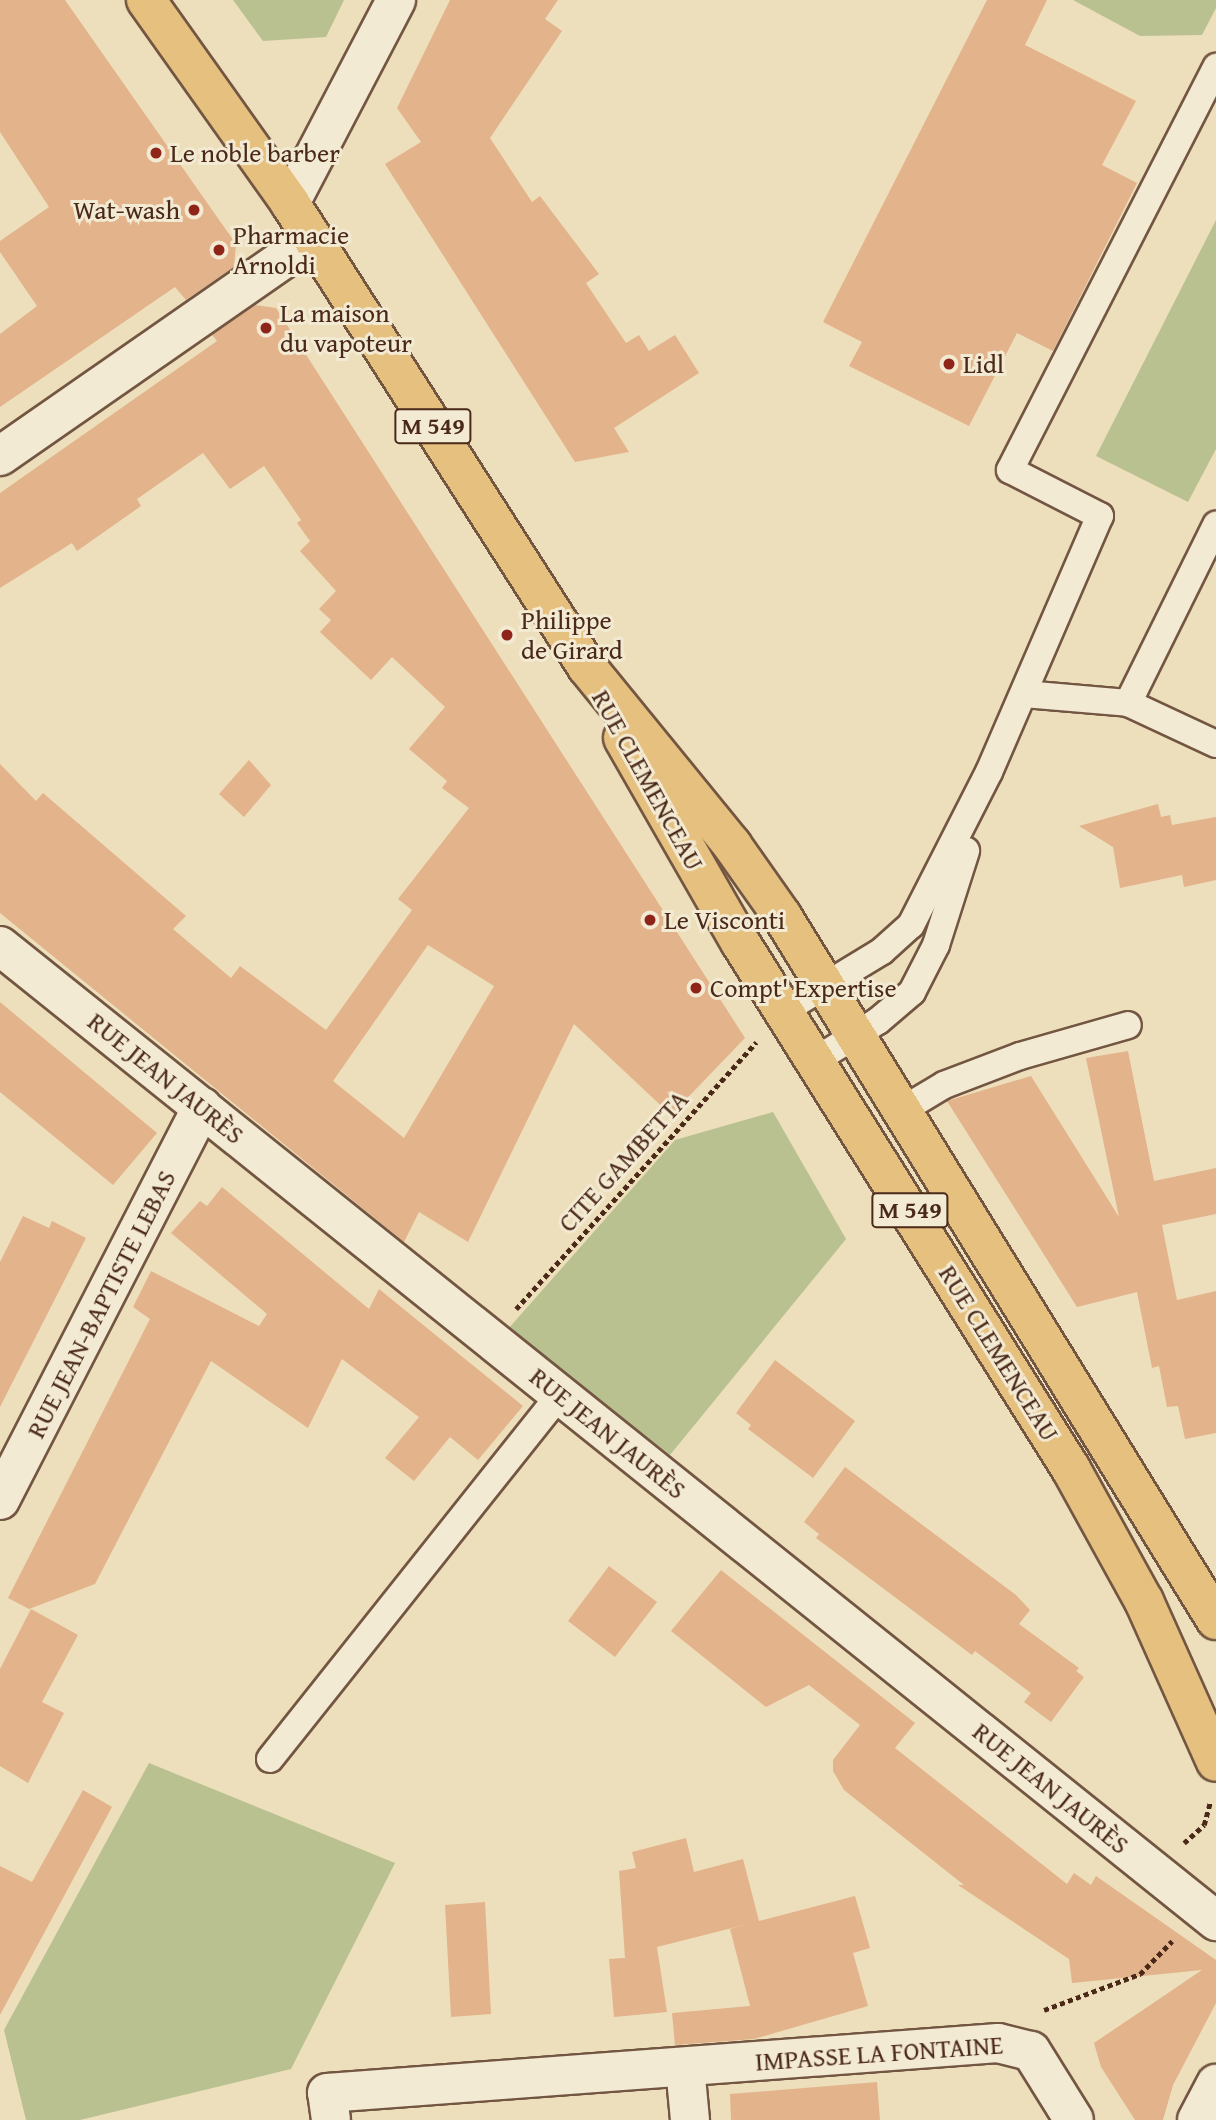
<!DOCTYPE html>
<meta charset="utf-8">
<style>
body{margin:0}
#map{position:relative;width:1216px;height:2120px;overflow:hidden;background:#eddfbb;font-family:"Gentium Book Plus",serif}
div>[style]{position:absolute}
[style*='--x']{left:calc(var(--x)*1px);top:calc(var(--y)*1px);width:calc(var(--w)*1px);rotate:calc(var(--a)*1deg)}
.green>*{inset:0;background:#b9c190}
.building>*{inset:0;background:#e3b38b}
.path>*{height:4.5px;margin-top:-2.25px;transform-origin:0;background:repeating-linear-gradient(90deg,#4a2919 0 5px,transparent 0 8.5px)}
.roads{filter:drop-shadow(2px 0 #735642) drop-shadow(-2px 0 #735642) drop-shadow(0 2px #735642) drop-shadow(0 -2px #735642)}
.lane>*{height:26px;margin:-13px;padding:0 13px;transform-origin:13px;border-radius:13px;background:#f3ead3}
.street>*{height:38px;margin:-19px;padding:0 19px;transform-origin:19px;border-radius:19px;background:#f3ead3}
.secondary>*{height:38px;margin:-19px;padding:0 19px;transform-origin:19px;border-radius:19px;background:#f3ead3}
.primary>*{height:38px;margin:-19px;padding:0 19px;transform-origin:19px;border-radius:19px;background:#e6c07e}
.dots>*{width:19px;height:19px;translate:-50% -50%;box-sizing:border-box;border:4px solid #f3ead3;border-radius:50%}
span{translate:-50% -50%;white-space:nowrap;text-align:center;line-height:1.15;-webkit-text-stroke:6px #f3ead3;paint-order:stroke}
.shield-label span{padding:2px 5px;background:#f3ead3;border:2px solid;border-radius:5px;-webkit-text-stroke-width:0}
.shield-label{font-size:24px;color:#4a2919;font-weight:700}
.poi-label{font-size:26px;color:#4a2919}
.left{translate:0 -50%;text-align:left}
.right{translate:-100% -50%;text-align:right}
.street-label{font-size:26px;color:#4a2919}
</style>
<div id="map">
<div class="green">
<div style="clip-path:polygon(233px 0,344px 0,326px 37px,263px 41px)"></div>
<div style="clip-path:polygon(1073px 0,1216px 0,1216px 8px,1202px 35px,1140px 36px)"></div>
<div style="clip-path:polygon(1216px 220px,1216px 449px,1188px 502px,1096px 456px)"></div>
<div style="clip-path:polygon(773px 1112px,846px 1239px,670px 1455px,508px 1329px,675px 1140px)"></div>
<div style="clip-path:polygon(149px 1763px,395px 1863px,291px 2069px,80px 2120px,26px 2120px,4px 2030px)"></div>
</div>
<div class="building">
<div style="clip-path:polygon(0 0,65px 0,236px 244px,234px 267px,186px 300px,175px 287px,0 407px,0 334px,37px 306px,0 252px,0 241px,49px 207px,0 132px)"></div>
<div style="clip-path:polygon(450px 0,558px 0,545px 19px,562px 31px,490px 138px,532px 202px,540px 196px,599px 274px,586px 283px,626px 343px,639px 335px,649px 351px,675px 335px,699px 373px,614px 428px,629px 452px,575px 462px,385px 164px,421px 142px,397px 108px)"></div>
<div style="clip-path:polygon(987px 0,1047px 0,1025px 45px,1136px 101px,1102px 165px,1137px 183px,1053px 351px,1017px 333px,969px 426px,849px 366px,862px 342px,823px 322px)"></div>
<div style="clip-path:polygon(evenodd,255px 305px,276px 308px,745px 1038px,671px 1115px,574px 1024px,468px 1242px,419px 1212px,404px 1242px,0 913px,0 764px,36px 801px,43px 793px,186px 916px,173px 929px,231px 978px,240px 966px,326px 1030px,412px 910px,398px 899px,469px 808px,442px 788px,447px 781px,409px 749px,445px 707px,392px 657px,371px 680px,320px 632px,331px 620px,319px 609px,336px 591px,300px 551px,310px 541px,297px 523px,301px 520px,264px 466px,230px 489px,203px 453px,137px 499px,141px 506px,77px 551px,72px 543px,0 588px,0 493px,217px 341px,212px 335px,255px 305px,428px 945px,494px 986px,404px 1138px,333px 1081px,428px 945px)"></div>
<div style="clip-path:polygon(249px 760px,271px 785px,244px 817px,219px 794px)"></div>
<div style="clip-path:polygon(1158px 804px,1161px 817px,1170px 815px,1172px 825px,1216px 817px,1216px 880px,1184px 887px,1182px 875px,1120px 888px,1113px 847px,1079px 826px)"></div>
<div style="clip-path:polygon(0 1002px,157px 1133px,113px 1185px,0 1092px)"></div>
<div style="clip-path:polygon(1128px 1051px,1154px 1181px,1216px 1168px,1216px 1214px,1162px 1225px,1177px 1300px,1216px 1291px,1216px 1433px,1185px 1439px,1178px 1406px,1167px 1407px,1159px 1366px,1152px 1368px,1137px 1292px,1077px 1307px,947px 1101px,1031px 1076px,1119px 1217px,1086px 1058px)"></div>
<div style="clip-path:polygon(222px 1187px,369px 1309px,379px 1289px,523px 1406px,478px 1460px,450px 1437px,414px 1481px,385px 1458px,419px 1417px,342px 1359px,308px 1428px,211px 1361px,95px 1584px,29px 1609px,8px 1598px,150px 1319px,133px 1307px,151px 1271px,259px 1326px,267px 1314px,171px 1233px,200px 1201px,207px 1206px)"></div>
<div style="clip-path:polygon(23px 1216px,49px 1228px,52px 1221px,86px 1238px,0 1407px,0 1262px)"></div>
<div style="clip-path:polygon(775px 1360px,855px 1421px,813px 1478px,748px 1429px,751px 1425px,736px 1413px)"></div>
<div style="clip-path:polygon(845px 1467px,1016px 1595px,1030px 1610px,1019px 1624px,1079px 1668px,1076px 1671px,1084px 1677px,1051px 1722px,1024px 1702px,1031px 1693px,975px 1651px,972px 1655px,816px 1538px,819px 1534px,804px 1522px)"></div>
<div style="clip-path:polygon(609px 1566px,657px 1602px,615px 1657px,568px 1621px)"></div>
<div style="clip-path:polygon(721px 1570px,915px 1723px,895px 1748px,1067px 1884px,1074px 1873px,1091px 1885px,1096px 1876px,1216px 1960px,1216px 2003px,1173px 2085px,1163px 2120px,1135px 2120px,1101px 2067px,1094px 2043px,1202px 1970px,1072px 1983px,1069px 1959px,958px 1885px,964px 1885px,844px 1790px,833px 1771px,833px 1760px,860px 1725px,809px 1685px,766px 1707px,671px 1631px)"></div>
<div style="clip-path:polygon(31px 1609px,78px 1635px,42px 1702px,64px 1713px,28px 1783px,0 1766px,0 1669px)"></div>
<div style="clip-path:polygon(83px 1790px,112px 1807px,0 2015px,0 1866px,32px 1882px)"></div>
<div style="clip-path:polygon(686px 1838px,694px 1872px,743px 1859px,759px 1921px,855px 1896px,870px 1948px,853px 1953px,868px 2006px,754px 2039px,675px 2045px,672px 2013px,750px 2006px,730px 1929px,748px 1924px,657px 1947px,667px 2012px,614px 2017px,609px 1959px,625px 1958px,619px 1871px,636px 1868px,632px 1852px)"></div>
<div style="clip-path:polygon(485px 1902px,491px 2014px,451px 2017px,445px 1905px)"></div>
<div style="clip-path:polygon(877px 2082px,880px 2120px,731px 2120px,730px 2094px)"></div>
</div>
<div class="path">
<div style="--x:516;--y:1309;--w:359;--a:-48"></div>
<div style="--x:1184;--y:1843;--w:27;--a:-42"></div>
<div style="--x:1204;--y:1825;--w:24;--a:-75"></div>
<div style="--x:1044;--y:2010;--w:103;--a:-20.6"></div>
<div style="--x:1140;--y:1974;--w:46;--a:-45.9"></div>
</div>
<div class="roads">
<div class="lane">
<div style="--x:1024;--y:694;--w:104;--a:4.9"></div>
<div style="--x:1128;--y:703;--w:97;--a:25"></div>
<div style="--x:1128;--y:703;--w:199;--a:-63.7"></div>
<div style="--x:785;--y:1010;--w:114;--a:-31.3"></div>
<div style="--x:882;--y:951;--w:39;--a:-42"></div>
<div style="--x:911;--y:925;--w:172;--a:-63"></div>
<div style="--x:989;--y:772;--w:279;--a:-66.6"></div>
<div style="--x:1100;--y:516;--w:101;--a:-152.9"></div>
<div style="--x:1010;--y:470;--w:453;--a:-62.9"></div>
<div style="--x:816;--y:1060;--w:73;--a:-32.2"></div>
<div style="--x:878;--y:1021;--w:45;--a:-40.5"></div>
<div style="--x:912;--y:992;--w:53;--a:-62.9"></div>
<div style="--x:936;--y:945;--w:99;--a:-72.3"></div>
<div style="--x:904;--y:1109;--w:47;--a:-31"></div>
<div style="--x:944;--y:1085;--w:81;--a:-20.9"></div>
<div style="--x:1020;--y:1056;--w:112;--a:-16"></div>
<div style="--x:270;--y:1759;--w:465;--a:-51.5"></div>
</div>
<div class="street">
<div style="--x:0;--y:946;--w:1559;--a:38.72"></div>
<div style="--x:0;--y:1500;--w:442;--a:-62.8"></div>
<div style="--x:685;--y:2067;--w:53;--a:84.6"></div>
<div style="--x:331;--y:2120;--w:27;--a:-98"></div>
<div style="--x:327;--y:2093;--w:673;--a:-4.26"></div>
<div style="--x:998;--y:2043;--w:34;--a:14"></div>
<div style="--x:1031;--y:2051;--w:81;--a:58.1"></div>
<div style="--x:1197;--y:2120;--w:41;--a:-62.2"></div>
</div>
<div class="secondary">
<div style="--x:290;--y:203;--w:229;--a:-62.4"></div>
<div style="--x:0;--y:456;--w:380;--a:-34.8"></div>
</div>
<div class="primary">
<div style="--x:146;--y:0;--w:249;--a:54.6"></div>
<div style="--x:290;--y:203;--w:551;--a:57.38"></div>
<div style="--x:587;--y:667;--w:230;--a:50.8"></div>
<div style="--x:732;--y:845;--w:87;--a:54.8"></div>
<div style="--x:782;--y:916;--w:827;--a:58.35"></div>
<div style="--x:623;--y:738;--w:235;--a:60.2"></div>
<div style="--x:740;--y:942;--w:622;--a:57.87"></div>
<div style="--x:1071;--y:1469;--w:151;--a:61.1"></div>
<div style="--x:1144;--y:1601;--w:176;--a:65.9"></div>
</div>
</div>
<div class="dots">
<div style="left:156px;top:153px;background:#8f2418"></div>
<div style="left:194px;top:210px;background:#8f2418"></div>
<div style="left:219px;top:250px;background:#8f2418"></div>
<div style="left:266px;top:328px;background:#8f2418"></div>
<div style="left:949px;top:364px;background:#8f2418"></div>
<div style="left:507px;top:635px;background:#8f2418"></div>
<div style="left:650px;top:920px;background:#8f2418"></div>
<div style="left:696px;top:988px;background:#8f2418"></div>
</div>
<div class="shield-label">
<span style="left:433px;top:426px">M 549</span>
<span style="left:910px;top:1210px">M 549</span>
</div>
<div class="poi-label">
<span class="left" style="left:170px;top:153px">Le noble barber</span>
<span class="right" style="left:180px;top:210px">Wat-wash</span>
<span class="left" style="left:233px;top:250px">Pharmacie<br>Arnoldi</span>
<span class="left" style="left:280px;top:328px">La maison<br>du vapoteur</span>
<span class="left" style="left:963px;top:364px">Lidl</span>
<span class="left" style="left:521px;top:635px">Philippe<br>de Girard</span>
<span class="left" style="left:664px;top:920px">Le Visconti</span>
<span class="left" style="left:710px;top:988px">Compt' Expertise</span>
</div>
<div class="street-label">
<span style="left:648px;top:780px;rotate:61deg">RUE CLEMENCEAU</span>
<span style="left:166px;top:1078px;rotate:39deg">RUE JEAN JAURÈS</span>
<span style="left:623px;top:1161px;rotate:-48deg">CITE GAMBETTA</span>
<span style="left:101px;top:1304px;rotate:-63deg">RUE JEAN-BAPTISTE LEBAS</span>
<span style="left:999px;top:1353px;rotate:58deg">RUE CLEMENCEAU</span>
<span style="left:608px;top:1433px;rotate:39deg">RUE JEAN JAURÈS</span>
<span style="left:1051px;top:1788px;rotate:39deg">RUE JEAN JAURÈS</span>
<span style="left:879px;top:2053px;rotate:-4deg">IMPASSE LA FONTAINE</span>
</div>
</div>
